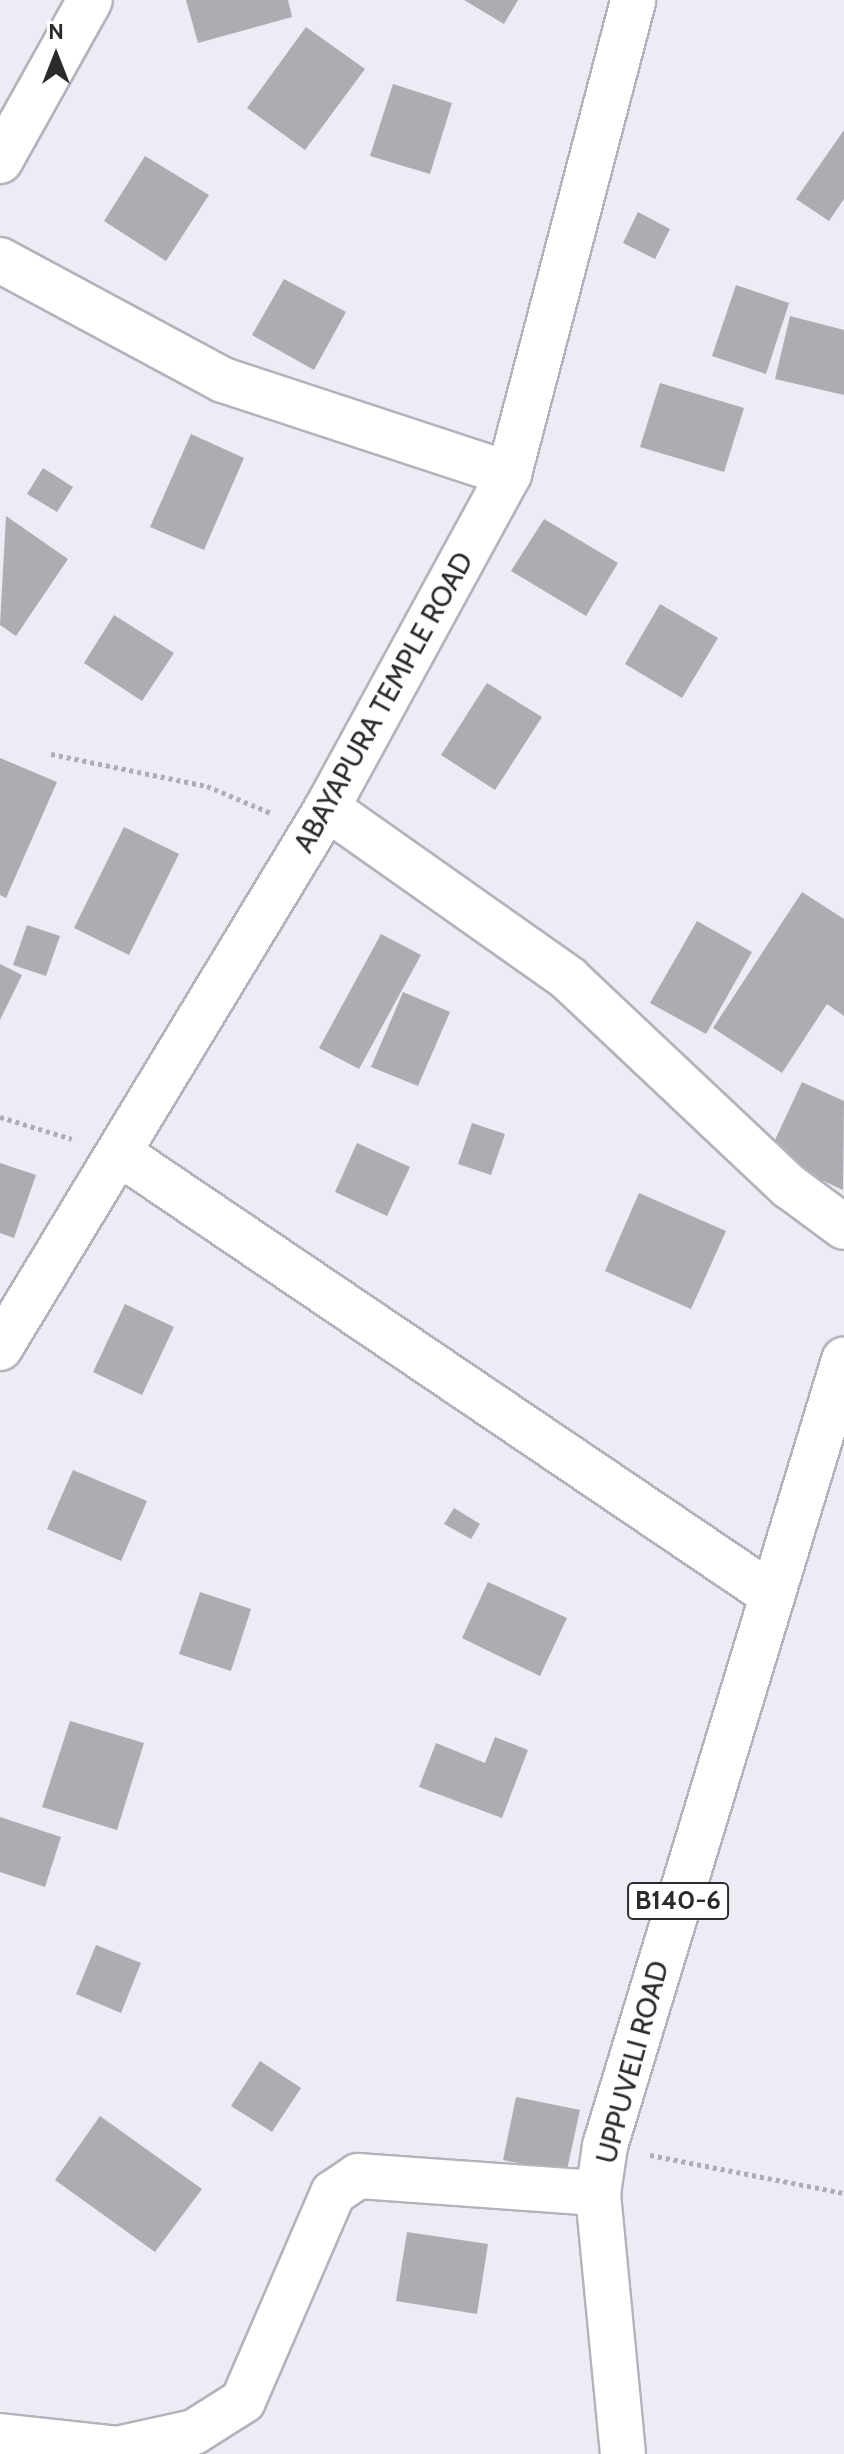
<!DOCTYPE html>
<style>
body{margin:0}
#map{position:relative;width:844px;height:2454px;overflow:hidden;background:#edebf3;font-family:Cabin,sans-serif}
div>[style]{position:absolute}
[style*='--x']{left:calc(var(--x)*1px);top:calc(var(--y)*1px);width:calc(var(--w)*1px);rotate:calc(var(--a)*1deg)}
.building>*{inset:0;background:#adacb3}
.path>*{height:5px;margin-top:-2.5px;transform-origin:0;background:repeating-linear-gradient(90deg,#aeadb3 0 4px,transparent 0 8px)}
.roads{filter:drop-shadow(2px 0 #b4b2ba) drop-shadow(-2px 0 #b4b2ba) drop-shadow(0 2px #b4b2ba) drop-shadow(0 -2px #b4b2ba)}
.street>*{height:44px;margin:-22px;padding:0 22px;transform-origin:22px;border-radius:22px;background:#fff}
.primary>*{height:44px;margin:-22px;padding:0 22px;transform-origin:22px;border-radius:22px;background:#fff}
span{translate:-50% -50%;white-space:nowrap;text-align:center;line-height:1.15;-webkit-text-stroke:8px #fff;paint-order:stroke}
.shield-label span{padding:2px 6px;background:#fff;border:2px solid;border-radius:6px;-webkit-text-stroke-width:0}
.shield-label{font-size:26px;color:#2b2b2e;font-weight:700}
.street-label{font-size:28px;color:#2b2b2e}
.north{position:absolute;left:16px;top:16px;width:80px;height:80px;-webkit-text-stroke:6px #fff;paint-order:stroke;rotate:0deg;font-size:22px;font-weight:700;line-height:32px;text-align:center;color:#2b2b2e}
.north::after{content:'';display:block;margin:auto;width:28px;height:36px;background:#2b2b2e;clip-path:polygon(50% 0,100% 100%,50% 72%,0 100%)}
</style>
<div id="map">
<div class="building">
<div style="clip-path:polygon(186px 0,288px 0,292px 17px,198px 43px)"></div>
<div style="clip-path:polygon(464px 0,518px 0,504px 24px)"></div>
<div style="clip-path:polygon(306px 27px,365px 69px,305px 150px,247px 108px)"></div>
<div style="clip-path:polygon(393px 84px,452px 103px,430px 174px,370px 156px)"></div>
<div style="clip-path:polygon(844px 130px,844px 199px,829px 221px,796px 199px)"></div>
<div style="clip-path:polygon(145px 156px,209px 195px,166px 261px,104px 221px)"></div>
<div style="clip-path:polygon(638px 212px,670px 229px,655px 259px,623px 243px)"></div>
<div style="clip-path:polygon(284px 279px,346px 312px,314px 370px,252px 335px)"></div>
<div style="clip-path:polygon(736px 285px,789px 303px,766px 374px,712px 356px)"></div>
<div style="clip-path:polygon(790px 316px,844px 330px,844px 395px,775px 379px)"></div>
<div style="clip-path:polygon(660px 383px,744px 408px,724px 472px,640px 447px)"></div>
<div style="clip-path:polygon(191px 434px,244px 458px,204px 550px,150px 527px)"></div>
<div style="clip-path:polygon(43px 468px,73px 487px,57px 512px,27px 494px)"></div>
<div style="clip-path:polygon(6px 516px,68px 559px,16px 636px,0 625px)"></div>
<div style="clip-path:polygon(544px 519px,618px 563px,586px 616px,511px 571px)"></div>
<div style="clip-path:polygon(660px 604px,718px 638px,682px 698px,625px 664px)"></div>
<div style="clip-path:polygon(114px 615px,174px 653px,142px 701px,84px 663px)"></div>
<div style="clip-path:polygon(487px 683px,542px 717px,495px 790px,441px 755px)"></div>
<div style="clip-path:polygon(0 758px,57px 782px,6px 898px,0 895px)"></div>
<div style="clip-path:polygon(124px 827px,179px 854px,129px 955px,74px 928px)"></div>
<div style="clip-path:polygon(802px 892px,844px 919px,844px 1016px,827px 1004px,782px 1073px,713px 1028px)"></div>
<div style="clip-path:polygon(697px 921px,752px 952px,706px 1034px,650px 1003px)"></div>
<div style="clip-path:polygon(27px 925px,60px 936px,46px 976px,13px 965px)"></div>
<div style="clip-path:polygon(381px 934px,421px 955px,359px 1069px,319px 1048px)"></div>
<div style="clip-path:polygon(0 964px,22px 975px,0 1020px)"></div>
<div style="clip-path:polygon(403px 992px,450px 1012px,418px 1086px,371px 1067px)"></div>
<div style="clip-path:polygon(802px 1082px,844px 1101px,843px 1190px,768px 1155px)"></div>
<div style="clip-path:polygon(472px 1123px,505px 1134px,491px 1175px,458px 1164px)"></div>
<div style="clip-path:polygon(357px 1143px,410px 1167px,387px 1216px,335px 1192px)"></div>
<div style="clip-path:polygon(0 1163px,36px 1175px,14px 1238px,0 1233px)"></div>
<div style="clip-path:polygon(639px 1193px,726px 1231px,691px 1309px,605px 1271px)"></div>
<div style="clip-path:polygon(125px 1304px,174px 1327px,142px 1395px,93px 1372px)"></div>
<div style="clip-path:polygon(73px 1470px,147px 1501px,121px 1561px,47px 1529px)"></div>
<div style="clip-path:polygon(454px 1508px,480px 1524px,471px 1539px,444px 1524px)"></div>
<div style="clip-path:polygon(488px 1582px,567px 1618px,540px 1676px,462px 1638px)"></div>
<div style="clip-path:polygon(200px 1592px,251px 1609px,231px 1671px,179px 1654px)"></div>
<div style="clip-path:polygon(70px 1721px,144px 1743px,117px 1830px,42px 1807px)"></div>
<div style="clip-path:polygon(495px 1737px,528px 1750px,502px 1818px,419px 1787px,436px 1743px,485px 1763px)"></div>
<div style="clip-path:polygon(0 1817px,61px 1837px,45px 1887px,0 1872px)"></div>
<div style="clip-path:polygon(96px 1945px,141px 1963px,121px 2013px,76px 1994px)"></div>
<div style="clip-path:polygon(260px 2061px,301px 2088px,272px 2132px,231px 2106px)"></div>
<div style="clip-path:polygon(516px 2097px,580px 2110px,566px 2174px,503px 2160px)"></div>
<div style="clip-path:polygon(100px 2116px,202px 2189px,155px 2252px,55px 2180px)"></div>
<div style="clip-path:polygon(407px 2232px,488px 2244px,477px 2314px,396px 2301px)"></div>
</div>
<div class="path">
<div style="--x:51;--y:754;--w:159;--a:11.6"></div>
<div style="--x:207;--y:786;--w:69;--a:22.9"></div>
<div style="--x:0;--y:1117;--w:75;--a:17"></div>
<div style="--x:650;--y:2155;--w:198;--a:11.1"></div>
</div>
<div class="roads">
<div class="street">
<div style="--x:0;--y:161;--w:184;--a:-60.8"></div>
<div style="--x:0;--y:260;--w:253;--a:28.3"></div>
<div style="--x:223;--y:380;--w:301;--a:18.2"></div>
<div style="--x:327;--y:808;--w:296;--a:35.2"></div>
<div style="--x:569;--y:979;--w:303;--a:43.3"></div>
<div style="--x:790;--y:1187;--w:67;--a:36.5"></div>
<div style="--x:119;--y:1153;--w:789;--a:34.09"></div>
<div style="--x:0;--y:1348;--w:631;--a:-58.8"></div>
<div style="--x:327;--y:808;--w:380;--a:-61.4"></div>
<div style="--x:509;--y:474;--w:490;--a:-75.3"></div>
<div style="--x:0;--y:2436;--w:118;--a:6.3"></div>
<div style="--x:117;--y:2449;--w:79;--a:-12.4"></div>
<div style="--x:194;--y:2432;--w:58;--a:-32.3"></div>
<div style="--x:243;--y:2401;--w:227;--a:-66.6"></div>
<div style="--x:333;--y:2193;--w:30;--a:-34"></div>
<div style="--x:358;--y:2176;--w:241;--a:4.1"></div>
</div>
<div class="primary">
<div style="--x:623;--y:2454;--w:262;--a:-95.5"></div>
<div style="--x:598;--y:2193;--w:48;--a:-81.5"></div>
<div style="--x:605;--y:2146;--w:822;--a:-73.09"></div>
</div>
</div>
<div class="shield-label">
<span style="left:678px;top:1901px">B140-6</span>
</div>
<div class="street-label">
<span style="left:383px;top:702px;rotate:-61deg">ABAYAPURA TEMPLE ROAD</span>
<span style="left:632px;top:2062px;rotate:-75deg">UPPUVELI ROAD</span>
</div>
<div class="north">N</div>
</div>
